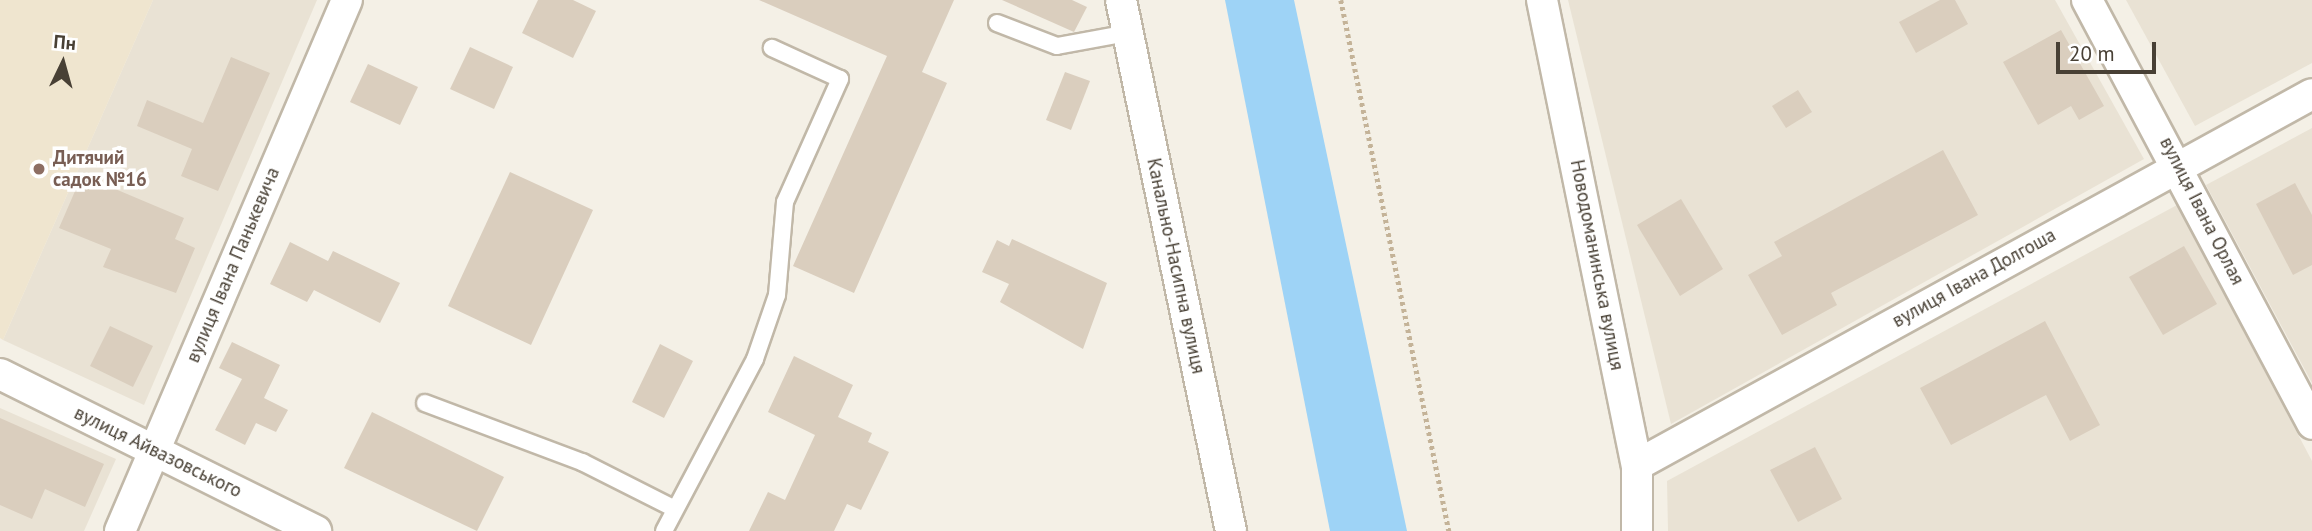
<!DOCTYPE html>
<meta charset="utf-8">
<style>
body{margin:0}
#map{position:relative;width:2312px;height:531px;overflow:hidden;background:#f4f0e6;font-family:"PT Sans",sans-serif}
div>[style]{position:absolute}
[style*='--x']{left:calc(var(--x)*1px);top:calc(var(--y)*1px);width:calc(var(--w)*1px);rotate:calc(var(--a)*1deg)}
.residential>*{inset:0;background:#e9e2d4}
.education>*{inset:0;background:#efe5cf}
.water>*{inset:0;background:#9ed3f6}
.building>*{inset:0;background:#dacebe}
.path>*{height:4.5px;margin-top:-2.25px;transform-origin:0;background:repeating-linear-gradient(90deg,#c4b398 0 3.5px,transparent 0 7px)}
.roads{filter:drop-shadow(2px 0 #c1b8a8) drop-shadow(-2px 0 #c1b8a8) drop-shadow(0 2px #c1b8a8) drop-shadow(0 -2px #c1b8a8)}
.service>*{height:16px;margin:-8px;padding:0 8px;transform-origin:8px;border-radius:8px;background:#fff}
.minor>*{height:30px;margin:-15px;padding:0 15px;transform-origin:15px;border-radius:15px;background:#fff}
.dots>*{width:19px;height:19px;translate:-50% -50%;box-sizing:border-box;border:4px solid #fff;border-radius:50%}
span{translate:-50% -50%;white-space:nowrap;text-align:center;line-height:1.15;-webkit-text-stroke:7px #fff;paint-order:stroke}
.education-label{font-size:19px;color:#785e54;font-weight:700}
.left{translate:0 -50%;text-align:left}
.street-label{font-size:19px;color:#484035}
.north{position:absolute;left:28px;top:28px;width:70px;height:70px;-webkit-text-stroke:5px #fff;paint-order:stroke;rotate:5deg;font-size:19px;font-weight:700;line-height:28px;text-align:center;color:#484035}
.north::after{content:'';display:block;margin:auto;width:24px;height:32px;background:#484035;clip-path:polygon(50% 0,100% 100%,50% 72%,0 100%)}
.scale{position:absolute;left:2056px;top:42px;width:100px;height:32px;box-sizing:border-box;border:4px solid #484035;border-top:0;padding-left:9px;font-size:21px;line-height:24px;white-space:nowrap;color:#484035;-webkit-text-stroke:5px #fff;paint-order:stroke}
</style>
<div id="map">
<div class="residential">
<div style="clip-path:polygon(153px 0,317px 0,144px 405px,3px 340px)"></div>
<div style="clip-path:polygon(1568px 0,2055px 0,2144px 159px,1671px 424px)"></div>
<div style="clip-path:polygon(2126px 0,2312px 0,2312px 63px,2195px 126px)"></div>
<div style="clip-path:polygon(2312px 128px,2312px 383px,2206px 185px)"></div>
<div style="clip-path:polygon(2177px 205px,2312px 461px,2312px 531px,1668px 531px,1667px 481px)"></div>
<div style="clip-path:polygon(0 408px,116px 459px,84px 531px,0 531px)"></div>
</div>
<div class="education">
<div style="clip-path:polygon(0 0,153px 0,3px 340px,0 338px)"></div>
</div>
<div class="water">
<div style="clip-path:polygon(1225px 0,1294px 0,1407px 531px,1330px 531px)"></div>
</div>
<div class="building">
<div style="clip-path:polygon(538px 0,573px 0,596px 11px,573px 58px,522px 33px)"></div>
<div style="clip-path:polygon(759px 0,954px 0,922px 72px,947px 83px,854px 293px,793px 266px,887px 56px)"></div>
<div style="clip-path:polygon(1002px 0,1072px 0,1087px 7px,1074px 32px)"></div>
<div style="clip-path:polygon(1940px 0,1955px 0,1968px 24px,1916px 53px,1899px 22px)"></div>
<div style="clip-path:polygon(2061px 30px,2104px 106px,2079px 120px,2071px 106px,2038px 125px,2003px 62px)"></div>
<div style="clip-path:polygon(470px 47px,513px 67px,494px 109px,450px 89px)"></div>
<div style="clip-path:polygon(231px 57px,270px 73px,218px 191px,181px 176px,192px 149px,137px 126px,147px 100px,203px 123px)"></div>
<div style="clip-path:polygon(368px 64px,418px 87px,400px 125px,350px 102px)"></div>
<div style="clip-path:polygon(1065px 72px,1090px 81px,1071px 130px,1046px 120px)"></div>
<div style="clip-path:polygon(1798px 90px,1812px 112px,1786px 128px,1772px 106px)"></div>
<div style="clip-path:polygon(1943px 150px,1978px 215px,1831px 293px,1837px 305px,1782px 335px,1748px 275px,1782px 256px,1774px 242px)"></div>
<div style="clip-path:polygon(510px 172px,593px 210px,531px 345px,448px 306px)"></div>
<div style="clip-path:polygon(82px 175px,184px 218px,175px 239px,195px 248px,176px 293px,103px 267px,111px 249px,59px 228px)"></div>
<div style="clip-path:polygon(2295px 183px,2312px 215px,2312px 265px,2293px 275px,2256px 204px)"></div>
<div style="clip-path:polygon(1681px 199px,1723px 269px,1680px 296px,1637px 225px)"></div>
<div style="clip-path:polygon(1012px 239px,1107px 283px,1083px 349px,1000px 302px,1009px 284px,982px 272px,997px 240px,1009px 246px)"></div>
<div style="clip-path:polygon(290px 242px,328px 261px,333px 251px,400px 283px,380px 323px,314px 290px,307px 302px,270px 284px)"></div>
<div style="clip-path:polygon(2184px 246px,2217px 304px,2163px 335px,2129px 277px)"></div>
<div style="clip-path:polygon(2045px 321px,2100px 425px,2070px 441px,2046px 395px,1951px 445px,1920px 388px)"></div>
<div style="clip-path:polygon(110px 326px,153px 346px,133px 387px,90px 366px)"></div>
<div style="clip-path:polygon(232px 342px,280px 365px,264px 398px,288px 410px,276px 432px,256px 423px,245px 445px,215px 430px,242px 379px,219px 368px)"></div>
<div style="clip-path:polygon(660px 344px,693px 361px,664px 418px,632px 402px)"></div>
<div style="clip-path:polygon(794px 356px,853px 385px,838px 417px,872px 433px,868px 442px,889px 452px,861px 510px,847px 504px,834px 531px,749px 531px,768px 492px,785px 500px,815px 435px,768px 412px)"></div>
<div style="clip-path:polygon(372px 412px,504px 477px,477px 531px,344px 468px)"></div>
<div style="clip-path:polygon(0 418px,104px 464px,85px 507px,45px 489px,32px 519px,0 505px)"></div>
<div style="clip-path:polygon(1815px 447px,1842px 499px,1798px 522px,1770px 470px)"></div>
</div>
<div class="path">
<div style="--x:1341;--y:0;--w:542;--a:78.5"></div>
</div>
<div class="roads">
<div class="service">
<div style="--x:997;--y:23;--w:64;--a:21"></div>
<div style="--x:1057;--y:46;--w:72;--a:-10.4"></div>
<div style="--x:425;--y:403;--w:168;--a:20.6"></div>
<div style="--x:582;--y:462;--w:104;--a:26.8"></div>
<div style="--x:664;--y:531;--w:195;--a:-62.1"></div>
<div style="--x:755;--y:359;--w:68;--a:-71"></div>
<div style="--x:777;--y:295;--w:93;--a:-85.1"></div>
<div style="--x:785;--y:202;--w:135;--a:-65.9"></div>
<div style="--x:840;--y:79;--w:75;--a:-155.5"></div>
</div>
<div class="minor">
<div style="--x:1121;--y:0;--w:542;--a:78.3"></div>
<div style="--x:1542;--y:0;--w:475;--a:78.5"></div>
<div style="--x:1637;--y:465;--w:66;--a:90"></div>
<div style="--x:2087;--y:0;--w:480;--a:62"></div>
<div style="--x:0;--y:374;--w:353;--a:26.4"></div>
<div style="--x:1637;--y:465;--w:770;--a:-28.79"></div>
<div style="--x:120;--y:531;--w:577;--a:-66.85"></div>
</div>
</div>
<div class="dots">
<div style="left:39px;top:169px;background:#8d6e63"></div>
</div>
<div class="education-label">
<span class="left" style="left:53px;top:169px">Дитячий<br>садок №16</span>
</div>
<div class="street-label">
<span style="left:2202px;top:211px;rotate:63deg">вулиця Івана Орлая</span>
<span style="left:233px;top:265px;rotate:-67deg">вулиця Івана Панькевича</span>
<span style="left:1597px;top:265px;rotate:79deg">Новодоманинська вулиця</span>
<span style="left:1176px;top:266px;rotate:78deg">Канально-Насипна вулиця</span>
<span style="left:1974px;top:278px;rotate:-29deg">вулиця Івана Долгоша</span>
<span style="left:158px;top:452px;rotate:26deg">вулиця Айвазовського</span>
</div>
<div class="north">Пн</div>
<div class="scale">20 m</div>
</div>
